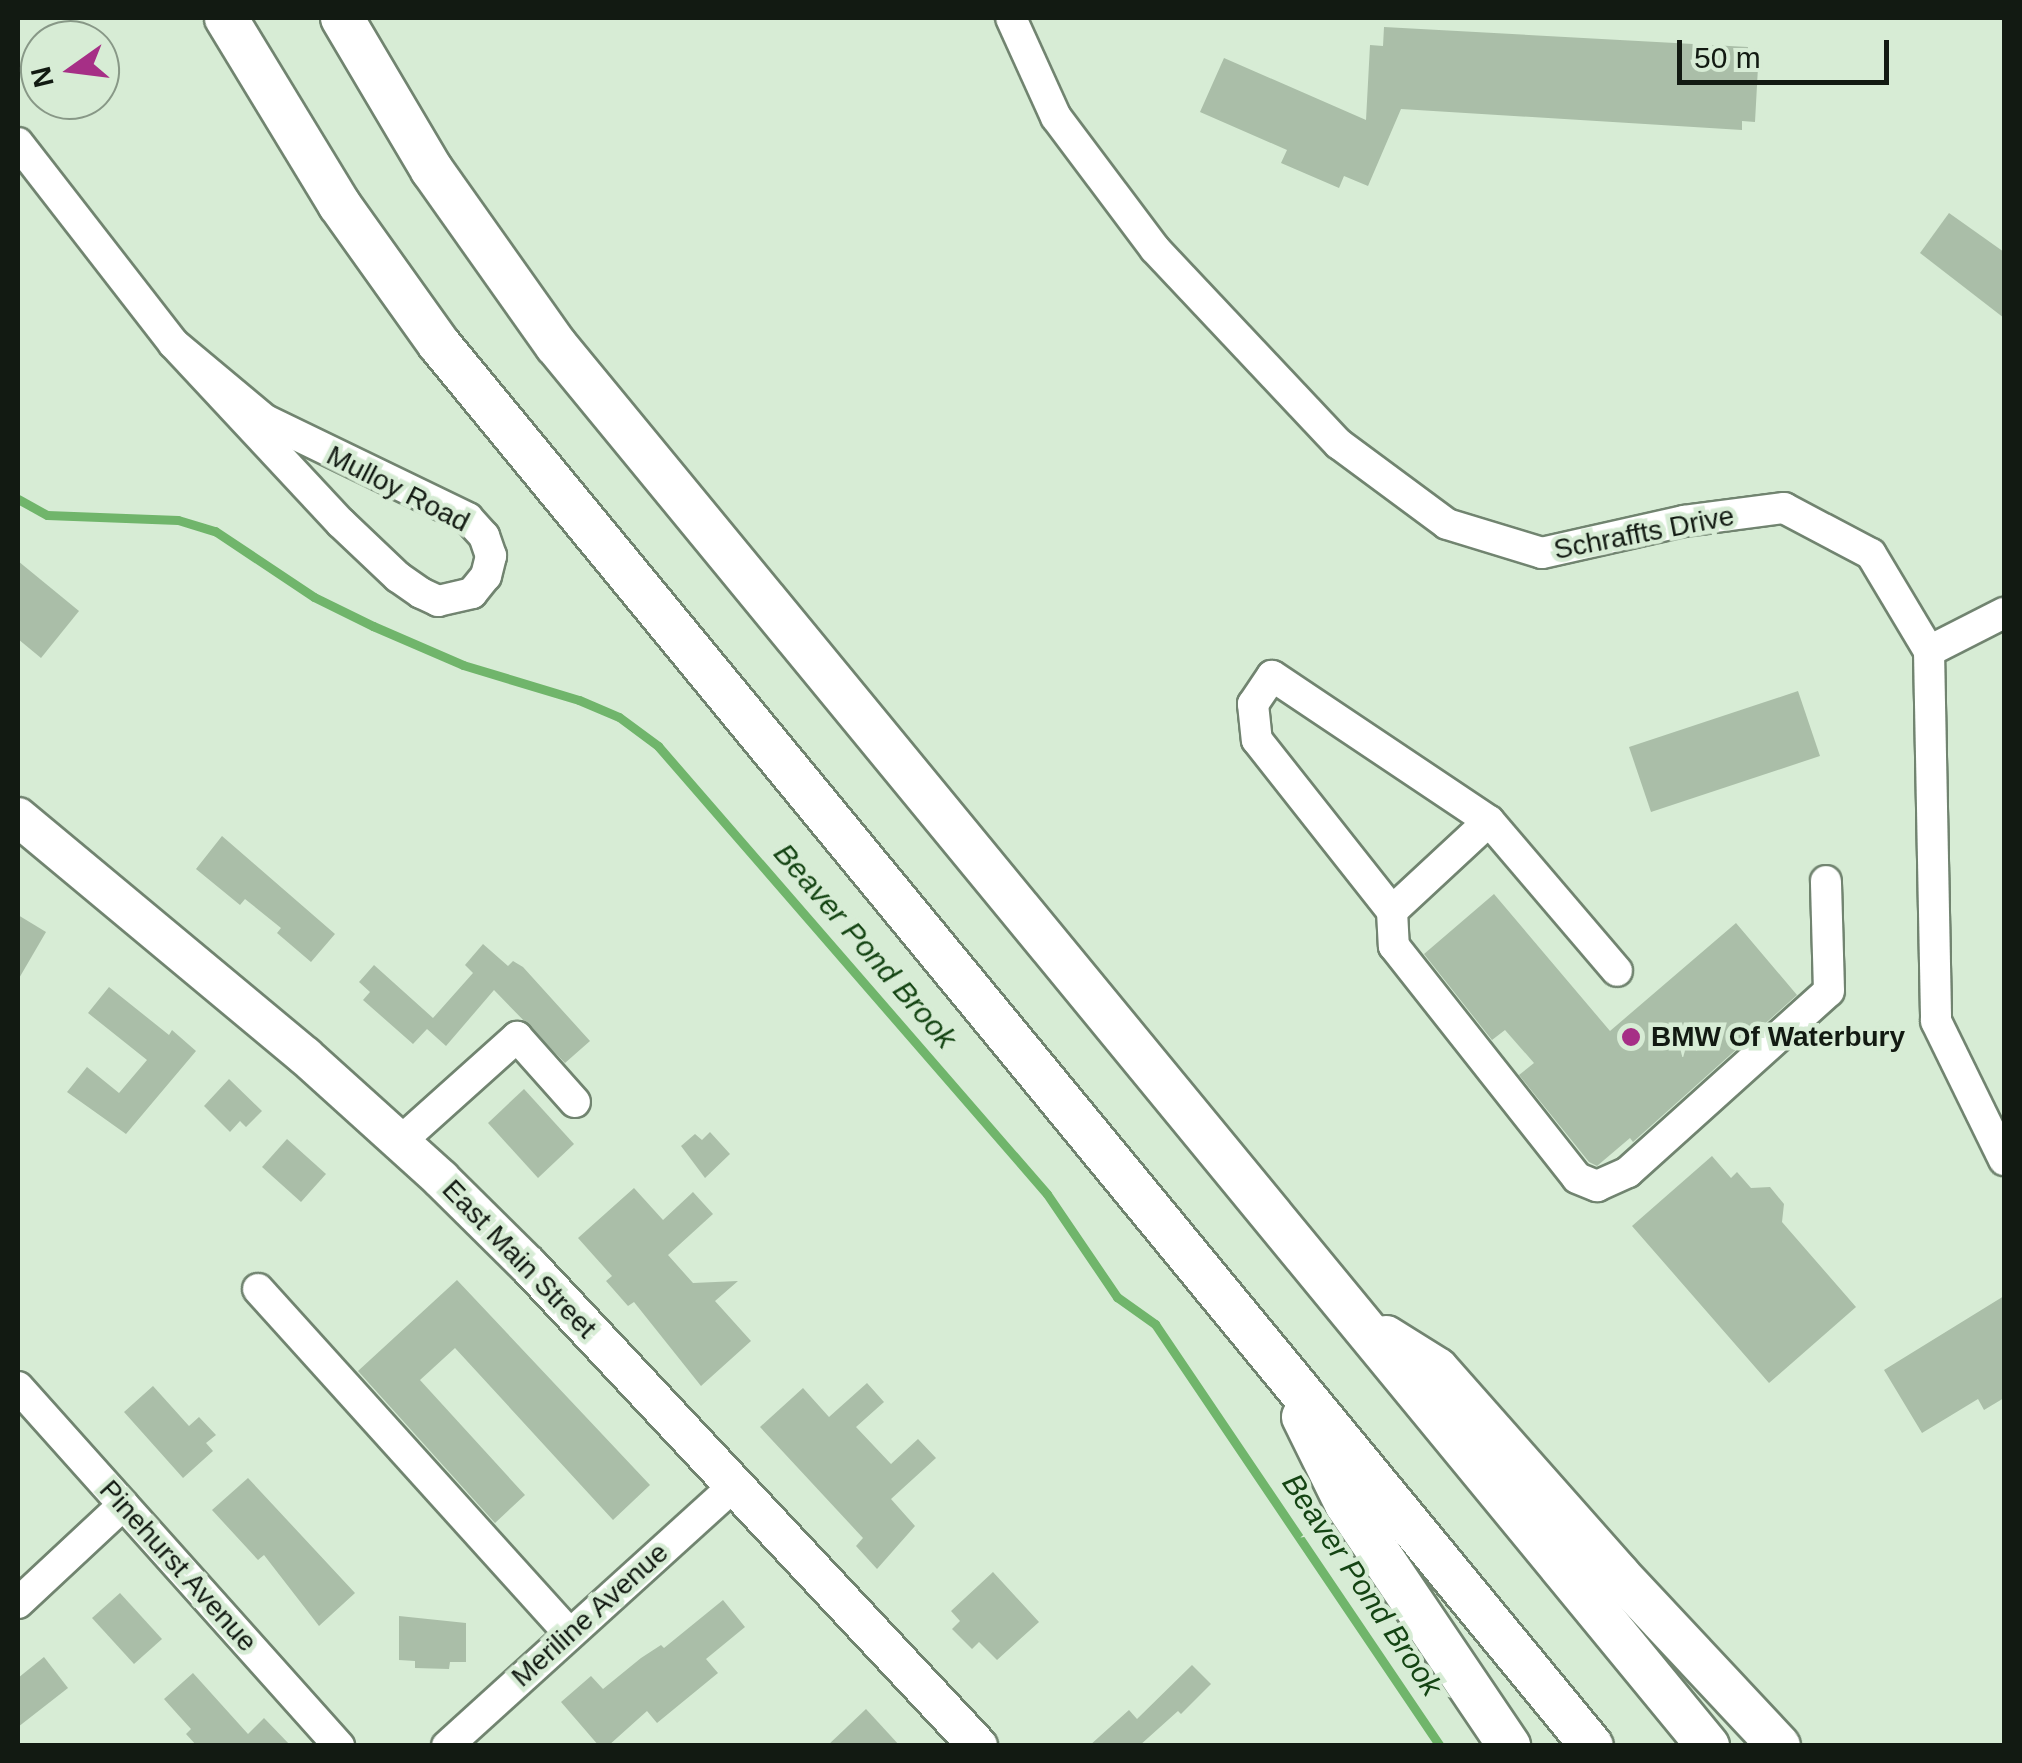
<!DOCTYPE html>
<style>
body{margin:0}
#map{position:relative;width:2022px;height:1763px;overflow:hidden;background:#d7ecd5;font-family:Helvetica,sans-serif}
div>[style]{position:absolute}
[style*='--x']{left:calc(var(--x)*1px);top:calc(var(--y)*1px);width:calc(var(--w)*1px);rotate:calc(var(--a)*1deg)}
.stream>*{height:9px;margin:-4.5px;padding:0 4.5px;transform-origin:4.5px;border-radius:4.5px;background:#70b56b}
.building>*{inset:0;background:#aabea8}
.roads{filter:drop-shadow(2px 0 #718470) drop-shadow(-2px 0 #718470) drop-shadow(0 2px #718470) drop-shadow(0 -2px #718470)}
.minor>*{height:30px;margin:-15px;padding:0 15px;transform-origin:15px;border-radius:15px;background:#fff}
.major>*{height:38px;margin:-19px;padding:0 19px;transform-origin:19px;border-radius:19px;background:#fff}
.highway>*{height:42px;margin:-21px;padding:0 21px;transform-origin:21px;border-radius:21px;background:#fff}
.dots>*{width:28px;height:28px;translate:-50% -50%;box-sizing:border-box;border:5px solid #d7ecd5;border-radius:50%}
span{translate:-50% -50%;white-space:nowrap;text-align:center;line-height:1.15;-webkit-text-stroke:9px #d7ecd5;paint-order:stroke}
.street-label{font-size:28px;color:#121a12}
.poi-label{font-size:28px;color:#121a12;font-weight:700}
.left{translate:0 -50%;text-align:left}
.water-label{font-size:30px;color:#144413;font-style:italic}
.frame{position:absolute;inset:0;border:20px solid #121a12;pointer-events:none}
.north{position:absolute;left:20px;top:20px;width:100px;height:100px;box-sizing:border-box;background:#d7ecd5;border:2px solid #889887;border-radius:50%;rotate:256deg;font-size:28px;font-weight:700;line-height:40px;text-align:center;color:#121a12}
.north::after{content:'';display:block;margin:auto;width:35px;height:45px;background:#a62f86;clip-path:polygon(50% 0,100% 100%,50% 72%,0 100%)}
.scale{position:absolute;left:1677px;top:40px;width:212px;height:45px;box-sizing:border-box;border:5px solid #121a12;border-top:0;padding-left:12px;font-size:30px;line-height:35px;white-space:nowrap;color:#121a12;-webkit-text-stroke:8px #d7ecd5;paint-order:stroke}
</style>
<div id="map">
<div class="stream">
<div style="--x:18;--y:499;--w:33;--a:29"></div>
<div style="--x:47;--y:515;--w:131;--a:2.2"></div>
<div style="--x:178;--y:520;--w:39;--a:17"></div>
<div style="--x:215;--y:531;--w:119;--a:33.7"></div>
<div style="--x:314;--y:597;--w:66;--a:26.2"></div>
<div style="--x:373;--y:626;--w:98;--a:23.4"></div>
<div style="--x:463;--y:665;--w:121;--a:16.8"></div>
<div style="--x:579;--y:700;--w:43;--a:23"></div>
<div style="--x:619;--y:717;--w:49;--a:36.6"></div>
<div style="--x:658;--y:746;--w:593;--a:49.03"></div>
<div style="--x:1047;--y:1194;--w:125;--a:55.8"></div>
<div style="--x:1117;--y:1297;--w:47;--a:35.4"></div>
<div style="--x:1155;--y:1324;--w:509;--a:55.97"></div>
</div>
<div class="building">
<div style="clip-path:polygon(1384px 27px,1748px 47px,1746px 67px,1758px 67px,1755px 122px,1742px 121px,1742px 130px,1401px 109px,1368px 186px,1344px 176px,1339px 188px,1281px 163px,1287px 150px,1200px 112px,1224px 58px,1366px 120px,1370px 45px,1383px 46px)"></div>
<div style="clip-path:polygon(1949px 213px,2004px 252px,2004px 318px,1920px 253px)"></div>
<div style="clip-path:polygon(18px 561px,79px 611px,41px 658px,18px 639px)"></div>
<div style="clip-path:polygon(1798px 691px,1820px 756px,1651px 812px,1629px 747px)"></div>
<div style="clip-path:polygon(222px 836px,335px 934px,311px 962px,277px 933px,281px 928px,245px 899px,240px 905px,196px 869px)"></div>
<div style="clip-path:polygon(1494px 894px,1610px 1031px,1736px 923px,1797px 995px,1633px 1142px,1630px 1138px,1597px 1166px,1589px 1162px,1519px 1075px,1534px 1063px,1505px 1030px,1492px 1040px,1424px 954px)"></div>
<div style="clip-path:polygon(18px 915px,46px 932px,18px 980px)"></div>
<div style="clip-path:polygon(483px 944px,508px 966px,513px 961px,523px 967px,590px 1041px,565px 1063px,494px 990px,446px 1046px,427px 1029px,413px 1044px,363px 1000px,370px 992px,359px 982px,374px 965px,433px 1018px,473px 973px,465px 965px)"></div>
<div style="clip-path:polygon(109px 987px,169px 1035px,172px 1030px,196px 1051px,126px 1134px,67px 1092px,87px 1067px,119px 1093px,147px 1060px,88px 1013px)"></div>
<div style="clip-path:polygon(229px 1079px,262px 1111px,246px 1127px,240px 1121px,230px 1132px,204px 1106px)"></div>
<div style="clip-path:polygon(524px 1089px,574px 1144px,538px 1178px,488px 1123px)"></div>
<div style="clip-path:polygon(710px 1132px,730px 1154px,705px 1178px,681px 1146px,695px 1134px,702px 1140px)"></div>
<div style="clip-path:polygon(287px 1139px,326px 1174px,301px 1202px,262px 1167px)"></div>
<div style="clip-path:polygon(1712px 1156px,1731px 1178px,1737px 1172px,1751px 1188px,1770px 1187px,1784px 1204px,1782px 1222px,1856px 1307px,1769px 1383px,1632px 1226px)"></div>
<div style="clip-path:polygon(634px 1188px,663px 1220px,693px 1192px,713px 1214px,668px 1255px,693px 1283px,738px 1281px,715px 1301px,751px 1341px,701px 1386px,634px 1302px,628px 1306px,606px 1281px,612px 1276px,578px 1238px)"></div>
<div style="clip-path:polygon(457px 1280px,650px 1485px,613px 1520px,455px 1348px,420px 1380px,525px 1495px,495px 1523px,358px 1371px)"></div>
<div style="clip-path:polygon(2004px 1296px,2004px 1398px,1984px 1410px,1978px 1399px,1922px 1433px,1884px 1370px)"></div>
<div style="clip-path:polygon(867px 1383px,884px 1402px,856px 1427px,891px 1464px,918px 1439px,936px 1458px,891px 1499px,915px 1526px,877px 1569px,856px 1546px,863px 1538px,760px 1427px,803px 1388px,829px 1417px)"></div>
<div style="clip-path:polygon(153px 1386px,189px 1426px,199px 1417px,216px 1435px,206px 1443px,213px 1451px,183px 1478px,124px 1412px)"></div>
<div style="clip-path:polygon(248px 1478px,355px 1593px,319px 1626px,264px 1555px,258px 1560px,212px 1510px)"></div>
<div style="clip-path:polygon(993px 1572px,1039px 1622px,997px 1660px,979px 1642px,972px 1649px,952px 1629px,960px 1621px,951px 1611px)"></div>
<div style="clip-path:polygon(120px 1593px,162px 1639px,134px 1664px,92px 1618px)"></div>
<div style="clip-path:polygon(723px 1600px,745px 1627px,706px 1659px,718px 1673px,657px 1723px,647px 1711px,608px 1746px,599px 1746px,561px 1702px,591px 1676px,603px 1689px,641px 1658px,661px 1645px,664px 1648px)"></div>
<div style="clip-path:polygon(399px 1616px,466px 1623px,466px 1662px,450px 1662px,449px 1669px,415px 1668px,415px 1661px,399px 1660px)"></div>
<div style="clip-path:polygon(44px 1657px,68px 1688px,18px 1727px,18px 1678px)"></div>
<div style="clip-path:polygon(1192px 1665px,1211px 1684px,1181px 1714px,1178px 1711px,1139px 1746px,1089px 1746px,1129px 1710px,1137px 1719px)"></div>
<div style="clip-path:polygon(193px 1673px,248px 1734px,264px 1718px,291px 1746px,197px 1746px,186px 1734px,191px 1729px,164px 1699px)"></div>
<div style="clip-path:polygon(866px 1709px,900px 1746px,827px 1746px)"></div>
</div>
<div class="roads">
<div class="minor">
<div style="--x:1011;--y:18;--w:109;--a:65.6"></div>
<div style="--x:1056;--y:117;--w:165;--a:53.1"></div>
<div style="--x:1155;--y:249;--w:268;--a:46.7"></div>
<div style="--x:1339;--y:444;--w:134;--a:36.5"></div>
<div style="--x:1447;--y:524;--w:99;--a:17"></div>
<div style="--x:1542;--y:553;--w:146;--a:-12.7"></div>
<div style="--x:1684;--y:521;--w:101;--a:-7.4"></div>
<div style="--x:1784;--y:508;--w:98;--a:27.9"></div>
<div style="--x:1871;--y:554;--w:113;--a:59.1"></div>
<div style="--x:1929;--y:651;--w:370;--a:88.9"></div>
<div style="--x:1936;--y:1021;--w:155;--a:63.9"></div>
<div style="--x:18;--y:143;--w:254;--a:52.2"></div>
<div style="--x:174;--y:344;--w:245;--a:47"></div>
<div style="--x:341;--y:523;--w:79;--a:43.5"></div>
<div style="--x:398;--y:577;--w:28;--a:35"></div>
<div style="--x:421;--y:593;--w:19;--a:25"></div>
<div style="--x:438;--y:601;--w:35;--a:-13"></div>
<div style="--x:472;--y:593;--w:22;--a:-51"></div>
<div style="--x:486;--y:576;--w:21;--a:-76"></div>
<div style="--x:491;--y:556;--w:21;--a:-109"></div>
<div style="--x:484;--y:536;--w:24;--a:-132"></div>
<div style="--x:468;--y:518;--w:225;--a:-154.2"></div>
<div style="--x:265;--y:420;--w:119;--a:-140.1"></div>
<div style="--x:1929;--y:651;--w:84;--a:-26.9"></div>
<div style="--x:1489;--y:821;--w:261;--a:-146.2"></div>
<div style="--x:1272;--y:676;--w:34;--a:124"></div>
<div style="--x:1253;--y:704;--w:36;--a:84"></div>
<div style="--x:1257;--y:740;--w:218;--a:51.7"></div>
<div style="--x:1392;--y:911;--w:132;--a:-42.9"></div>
<div style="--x:1489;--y:821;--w:197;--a:49.5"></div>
<div style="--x:1392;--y:911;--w:35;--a:87"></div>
<div style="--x:1394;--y:946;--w:295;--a:51.7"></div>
<div style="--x:1577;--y:1178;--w:22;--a:22"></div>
<div style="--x:1597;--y:1186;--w:34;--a:-24"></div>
<div style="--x:1628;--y:1172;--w:270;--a:-42"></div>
<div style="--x:1829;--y:991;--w:110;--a:-91.6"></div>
<div style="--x:401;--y:1141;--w:156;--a:-41.9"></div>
<div style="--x:517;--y:1037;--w:87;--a:48.3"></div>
<div style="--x:258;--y:1289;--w:462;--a:47.9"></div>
<div style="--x:18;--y:1387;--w:482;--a:48.2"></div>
<div style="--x:18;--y:1603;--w:144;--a:-43"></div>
<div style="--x:447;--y:1746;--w:387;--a:-42.2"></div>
</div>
<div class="major">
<div style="--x:18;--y:817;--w:373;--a:39.8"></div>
<div style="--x:305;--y:1056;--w:183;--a:42.1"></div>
<div style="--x:441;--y:1179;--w:122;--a:44.7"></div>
<div style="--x:528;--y:1265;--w:659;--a:46.91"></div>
</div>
<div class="highway">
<div style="--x:226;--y:18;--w:218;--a:58.7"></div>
<div style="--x:339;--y:204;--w:172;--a:54.5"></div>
<div style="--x:439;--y:344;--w:1815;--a:50.57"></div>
<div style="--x:342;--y:18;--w:177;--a:59.4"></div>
<div style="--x:432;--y:170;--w:214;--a:54.7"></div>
<div style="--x:556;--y:345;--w:1814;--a:50.57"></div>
<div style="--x:1386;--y:1337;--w:60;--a:32.1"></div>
<div style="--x:1437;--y:1369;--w:275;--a:48.5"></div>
<div style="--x:1619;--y:1575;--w:234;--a:46.9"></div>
<div style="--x:1303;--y:1417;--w:97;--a:63.7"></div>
<div style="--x:1346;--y:1504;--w:292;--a:56"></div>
</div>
</div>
<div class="dots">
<div style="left:1631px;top:1037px;background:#a62f86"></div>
</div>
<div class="street-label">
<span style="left:398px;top:489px;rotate:27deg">Mulloy Road</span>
<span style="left:1644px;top:533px;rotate:-11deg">Schraffts Drive</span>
<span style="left:519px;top:1259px;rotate:46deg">East Main Street</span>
<span style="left:178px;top:1566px;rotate:48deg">Pinehurst Avenue</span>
<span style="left:590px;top:1615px;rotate:-42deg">Meriline Avenue</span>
</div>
<div class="poi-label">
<span class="left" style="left:1651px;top:1037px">BMW Of Waterbury</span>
</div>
<div class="water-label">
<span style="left:865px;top:946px;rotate:49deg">Beaver Pond Brook</span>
<span style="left:1362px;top:1585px;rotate:56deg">Beaver Pond Brook</span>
</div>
<div class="frame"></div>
<div class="north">N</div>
<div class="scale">50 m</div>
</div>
